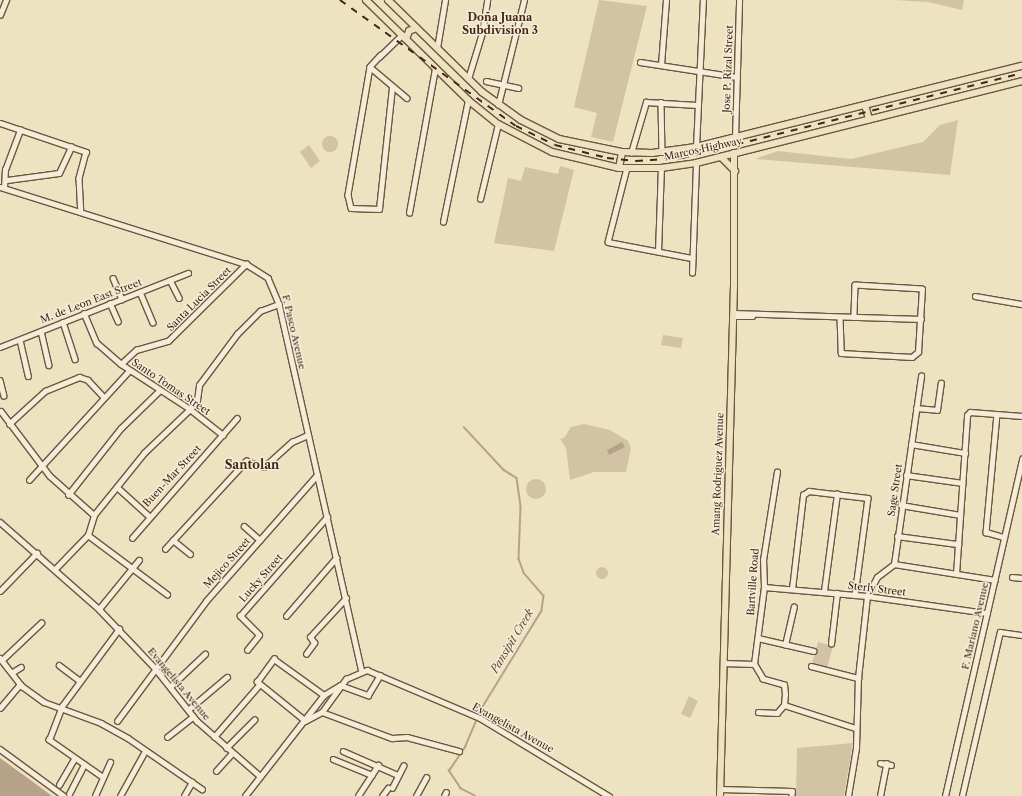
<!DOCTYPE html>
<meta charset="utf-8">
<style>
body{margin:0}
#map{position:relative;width:1022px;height:796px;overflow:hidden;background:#eee3c1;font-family:"Libre Caslon Text",serif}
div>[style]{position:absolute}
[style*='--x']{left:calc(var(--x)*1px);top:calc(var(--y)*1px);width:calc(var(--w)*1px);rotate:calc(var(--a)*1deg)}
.green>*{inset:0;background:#d1c3a4}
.round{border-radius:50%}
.water>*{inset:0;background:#b5a288}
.stream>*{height:1.5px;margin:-0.75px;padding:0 0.75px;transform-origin:0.75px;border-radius:0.75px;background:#b5a288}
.roads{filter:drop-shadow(1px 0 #6f5443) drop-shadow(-1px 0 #6f5443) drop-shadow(0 1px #6f5443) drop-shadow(0 -1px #6f5443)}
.minor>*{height:4.5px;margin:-2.25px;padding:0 2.25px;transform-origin:2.25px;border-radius:2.25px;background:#f4edd7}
.major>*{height:6px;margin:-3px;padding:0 3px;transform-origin:3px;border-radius:3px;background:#eee3c1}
.rail>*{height:1.5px;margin-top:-0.75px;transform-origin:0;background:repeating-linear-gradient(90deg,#452519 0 7px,transparent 0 14px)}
span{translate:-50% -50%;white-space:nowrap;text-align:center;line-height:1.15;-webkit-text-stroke:3px #f4edd7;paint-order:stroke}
.street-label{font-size:10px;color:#452519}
.neighbourhood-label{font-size:11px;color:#452519;font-weight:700}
.water-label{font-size:11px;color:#674a3a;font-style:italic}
.quarter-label{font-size:12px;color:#452519;font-weight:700}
</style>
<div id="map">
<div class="green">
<div style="clip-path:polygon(599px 0,647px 6px,613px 142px,591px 137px,597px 113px,574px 107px)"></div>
<div style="clip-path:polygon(895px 0,964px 0,962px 10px,928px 2px)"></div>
<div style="clip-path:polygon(958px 120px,950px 175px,755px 159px,778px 151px,851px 159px,923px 142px,940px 125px)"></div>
<div class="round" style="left:322px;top:136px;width:16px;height:16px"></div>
<div style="clip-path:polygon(309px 145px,320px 161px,311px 168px,300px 152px)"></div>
<div style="clip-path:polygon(560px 166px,574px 170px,554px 251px,494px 243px,508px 178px,521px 181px,525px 167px,558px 174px)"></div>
<div style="clip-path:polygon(663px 335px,683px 338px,681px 348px,661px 345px)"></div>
<div style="clip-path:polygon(584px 424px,610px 430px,628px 441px,631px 448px,626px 472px,594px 472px,570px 480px,566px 448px,560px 439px,564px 438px,571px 427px)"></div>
<div class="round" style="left:526px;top:479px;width:20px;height:20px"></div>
<div class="round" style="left:596px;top:567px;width:12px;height:12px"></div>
<div style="clip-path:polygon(818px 642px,833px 646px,827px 668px,812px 664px)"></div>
<div style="clip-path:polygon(689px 696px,698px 701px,690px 718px,681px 714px)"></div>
<div style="clip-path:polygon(853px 743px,844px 796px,796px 796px,797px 748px)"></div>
</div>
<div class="water">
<div style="clip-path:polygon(622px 442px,625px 447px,609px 455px,607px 450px)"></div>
<div style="clip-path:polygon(0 758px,29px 779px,52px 796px,0 796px)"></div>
</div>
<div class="stream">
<div style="--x:464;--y:427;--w:59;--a:47.1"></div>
<div style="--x:504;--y:470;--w:15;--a:32"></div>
<div style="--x:517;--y:478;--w:29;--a:82"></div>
<div style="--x:521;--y:507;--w:52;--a:92.2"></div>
<div style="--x:519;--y:559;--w:15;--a:70"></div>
<div style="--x:524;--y:573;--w:30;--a:49"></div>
<div style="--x:544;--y:596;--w:15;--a:98"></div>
<div style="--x:542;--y:611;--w:122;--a:121.6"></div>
<div style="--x:475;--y:796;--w:16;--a:-153"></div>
<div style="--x:461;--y:789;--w:22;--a:-124"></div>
<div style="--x:449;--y:771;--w:29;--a:-56"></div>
<div style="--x:465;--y:747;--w:30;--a:-67"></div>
</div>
<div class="roads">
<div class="minor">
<div style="--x:0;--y:15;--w:16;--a:-68"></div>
<div style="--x:437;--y:48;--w:49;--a:-80.5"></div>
<div style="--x:381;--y:55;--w:16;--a:133"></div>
<div style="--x:370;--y:67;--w:130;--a:99.8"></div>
<div style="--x:348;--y:195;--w:13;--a:77"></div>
<div style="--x:351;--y:208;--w:28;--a:2"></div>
<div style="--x:379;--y:209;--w:123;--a:-83.9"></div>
<div style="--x:379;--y:57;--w:32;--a:-44"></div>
<div style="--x:640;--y:62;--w:98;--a:8.8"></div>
<div style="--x:661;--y:65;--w:65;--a:-85.6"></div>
<div style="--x:370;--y:67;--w:48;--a:40"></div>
<div style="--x:468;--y:79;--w:48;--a:-73.1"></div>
<div style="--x:482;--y:33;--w:33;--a:-81"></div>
<div style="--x:486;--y:81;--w:33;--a:12"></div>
<div style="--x:661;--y:102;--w:50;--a:88.9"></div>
<div style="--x:498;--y:105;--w:108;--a:-76.1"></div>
<div style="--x:0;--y:123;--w:91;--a:18.6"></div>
<div style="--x:86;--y:152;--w:27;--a:105"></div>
<div style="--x:79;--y:178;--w:34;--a:87"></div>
<div style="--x:735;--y:138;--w:138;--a:-88.3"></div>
<div style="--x:696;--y:147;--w:147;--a:-87.3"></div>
<div style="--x:631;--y:153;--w:53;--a:-73.6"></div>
<div style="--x:646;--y:102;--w:51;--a:3.4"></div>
<div style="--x:627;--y:168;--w:76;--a:104.4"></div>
<div style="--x:608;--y:242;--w:86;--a:10.8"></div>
<div style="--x:7;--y:180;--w:52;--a:-7.7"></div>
<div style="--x:59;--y:173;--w:29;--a:-65"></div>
<div style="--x:0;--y:187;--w:258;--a:17.4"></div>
<div style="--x:246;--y:264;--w:26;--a:32"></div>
<div style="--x:268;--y:278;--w:28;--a:67"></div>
<div style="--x:279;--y:304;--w:374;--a:77.3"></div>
<div style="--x:4;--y:188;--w:18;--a:-87"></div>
<div style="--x:5;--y:170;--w:43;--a:-69.4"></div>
<div style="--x:480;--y:199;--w:77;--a:-76.5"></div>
<div style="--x:409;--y:213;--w:146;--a:-79.8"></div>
<div style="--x:443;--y:222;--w:125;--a:-78.4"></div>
<div style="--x:658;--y:252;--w:84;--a:-88"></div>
<div style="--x:692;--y:273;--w:110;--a:-87.9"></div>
<div style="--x:113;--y:278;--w:23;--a:67"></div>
<div style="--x:170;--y:280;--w:20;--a:63"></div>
<div style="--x:140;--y:292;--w:33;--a:67"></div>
<div style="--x:975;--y:296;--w:48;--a:9.7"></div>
<div style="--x:110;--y:303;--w:20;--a:66"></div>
<div style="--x:84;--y:313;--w:33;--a:67"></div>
<div style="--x:97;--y:343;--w:32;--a:41"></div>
<div style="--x:121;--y:364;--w:82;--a:33.1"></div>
<div style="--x:190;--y:409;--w:42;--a:38.2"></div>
<div style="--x:733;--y:313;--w:188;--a:1.8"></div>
<div style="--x:732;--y:317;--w:21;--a:0"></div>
<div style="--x:840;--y:317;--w:36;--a:88"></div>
<div style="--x:841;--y:353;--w:71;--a:3.2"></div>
<div style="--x:912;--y:357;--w:8;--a:-40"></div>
<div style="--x:918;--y:352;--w:63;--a:-86.4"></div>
<div style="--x:922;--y:289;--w:67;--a:-176.6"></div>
<div style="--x:855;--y:285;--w:32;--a:92"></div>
<div style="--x:63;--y:322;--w:39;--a:72"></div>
<div style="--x:41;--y:331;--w:35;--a:77"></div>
<div style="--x:20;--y:340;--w:37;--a:77"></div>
<div style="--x:0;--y:347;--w:202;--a:-21.5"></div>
<div style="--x:121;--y:364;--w:21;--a:-43"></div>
<div style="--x:136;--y:350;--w:33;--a:-16"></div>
<div style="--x:168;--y:341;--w:110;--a:-44.6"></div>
<div style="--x:0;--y:380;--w:16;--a:76"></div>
<div style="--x:916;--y:408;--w:21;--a:5"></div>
<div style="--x:937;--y:410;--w:27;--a:-82"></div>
<div style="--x:1;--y:411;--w:81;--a:53"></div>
<div style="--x:50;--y:476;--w:59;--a:41.6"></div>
<div style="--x:997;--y:414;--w:119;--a:95.3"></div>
<div style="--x:986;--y:532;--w:19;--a:16"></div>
<div style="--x:9;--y:424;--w:49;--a:-42.5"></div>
<div style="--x:45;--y:391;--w:37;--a:-22"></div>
<div style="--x:79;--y:377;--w:9;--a:18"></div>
<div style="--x:88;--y:380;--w:23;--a:47"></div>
<div style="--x:911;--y:444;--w:55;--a:9.5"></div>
<div style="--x:906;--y:475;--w:57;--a:8.1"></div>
<div style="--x:29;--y:480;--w:148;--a:-47.5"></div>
<div style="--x:117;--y:487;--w:43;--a:42.2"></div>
<div style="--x:68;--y:495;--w:85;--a:-51.7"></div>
<div style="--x:121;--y:428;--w:54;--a:-44.3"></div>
<div style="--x:901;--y:505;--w:60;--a:9.6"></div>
<div style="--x:0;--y:522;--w:132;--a:41.3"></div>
<div style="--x:99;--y:609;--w:81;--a:46.5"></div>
<div style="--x:155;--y:668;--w:68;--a:51.6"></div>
<div style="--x:197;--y:721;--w:82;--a:41.1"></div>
<div style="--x:244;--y:526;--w:21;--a:41"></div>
<div style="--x:88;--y:535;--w:99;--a:36.8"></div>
<div style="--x:897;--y:536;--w:62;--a:7.5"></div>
<div style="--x:132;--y:538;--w:159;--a:-48.8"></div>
<div style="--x:173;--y:540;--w:22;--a:39"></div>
<div style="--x:165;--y:549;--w:120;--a:-47.4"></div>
<div style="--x:246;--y:461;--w:19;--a:18"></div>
<div style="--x:264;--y:467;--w:38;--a:-42"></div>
<div style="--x:292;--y:442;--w:17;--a:-24"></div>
<div style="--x:894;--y:564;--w:190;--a:-81.8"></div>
<div style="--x:894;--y:564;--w:102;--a:9"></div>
<div style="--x:55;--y:569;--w:47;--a:-45.9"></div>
<div style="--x:88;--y:535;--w:21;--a:-73"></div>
<div style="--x:94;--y:515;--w:80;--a:-51.1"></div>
<div style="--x:144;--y:453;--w:64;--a:-43.7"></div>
<div style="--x:190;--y:409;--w:11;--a:-52"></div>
<div style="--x:197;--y:400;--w:15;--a:-82"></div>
<div style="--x:199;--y:385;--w:64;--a:-53.3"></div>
<div style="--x:237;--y:334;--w:33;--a:-45"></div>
<div style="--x:260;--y:311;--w:20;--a:-20"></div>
<div style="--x:956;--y:574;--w:159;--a:-86"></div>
<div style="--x:967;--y:415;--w:4;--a:-45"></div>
<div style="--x:970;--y:412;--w:52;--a:4.4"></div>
<div style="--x:1012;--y:577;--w:10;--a:6"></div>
<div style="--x:764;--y:587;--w:103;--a:5"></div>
<div style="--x:867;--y:596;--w:121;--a:8.1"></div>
<div style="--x:792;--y:589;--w:95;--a:-83.3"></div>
<div style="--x:803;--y:495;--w:7;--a:-34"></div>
<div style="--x:809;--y:491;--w:59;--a:6.8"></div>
<div style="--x:868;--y:498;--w:98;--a:97.6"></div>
<div style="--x:0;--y:591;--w:53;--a:-45.8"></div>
<div style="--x:824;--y:591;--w:98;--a:-82.4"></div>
<div style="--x:99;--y:609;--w:63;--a:-50.8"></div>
<div style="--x:286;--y:616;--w:77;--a:-49.2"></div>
<div style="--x:758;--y:638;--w:57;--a:13.1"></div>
<div style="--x:831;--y:644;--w:51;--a:-83.3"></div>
<div style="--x:785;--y:645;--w:39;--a:-77"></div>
<div style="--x:247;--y:650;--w:19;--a:-51"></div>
<div style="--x:259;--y:635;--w:27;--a:-135"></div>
<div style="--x:240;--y:616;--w:132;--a:-48.7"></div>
<div style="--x:306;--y:654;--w:14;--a:-54"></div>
<div style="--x:314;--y:643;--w:7;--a:-124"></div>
<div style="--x:310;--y:637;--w:53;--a:-47.3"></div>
<div style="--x:0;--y:658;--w:36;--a:52"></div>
<div style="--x:22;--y:686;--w:27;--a:36"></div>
<div style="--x:44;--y:702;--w:61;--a:20.2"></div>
<div style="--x:101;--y:723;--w:31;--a:29"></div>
<div style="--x:128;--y:738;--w:90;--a:34.6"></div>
<div style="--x:2;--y:660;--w:54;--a:-43.5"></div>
<div style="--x:723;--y:663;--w:31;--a:2"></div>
<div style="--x:59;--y:665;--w:26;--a:37"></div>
<div style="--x:811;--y:666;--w:49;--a:14.3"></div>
<div style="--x:13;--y:672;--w:9;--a:-32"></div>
<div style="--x:340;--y:685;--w:30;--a:20"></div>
<div style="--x:368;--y:695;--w:23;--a:-59"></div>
<div style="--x:170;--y:687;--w:48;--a:-43.3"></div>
<div style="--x:784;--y:705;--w:75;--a:17.9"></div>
<div style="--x:0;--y:708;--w:31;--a:-50"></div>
<div style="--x:188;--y:710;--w:51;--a:-40.2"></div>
<div style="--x:322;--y:712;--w:75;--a:20.4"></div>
<div style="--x:392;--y:738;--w:15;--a:-4"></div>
<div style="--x:407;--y:737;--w:54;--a:15.1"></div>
<div style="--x:758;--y:712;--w:19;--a:3"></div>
<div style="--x:777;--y:713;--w:11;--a:-49"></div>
<div style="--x:784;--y:705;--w:11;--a:-85"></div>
<div style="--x:785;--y:694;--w:9;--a:-96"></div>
<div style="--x:784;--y:685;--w:22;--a:-164"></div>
<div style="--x:763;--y:679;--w:17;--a:-121"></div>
<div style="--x:754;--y:664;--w:78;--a:-82.6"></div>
<div style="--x:764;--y:587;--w:27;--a:-92"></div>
<div style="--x:763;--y:560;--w:89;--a:-81"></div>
<div style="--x:117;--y:721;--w:149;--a:-53.4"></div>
<div style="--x:206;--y:601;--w:168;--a:-48.6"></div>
<div style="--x:305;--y:721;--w:19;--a:-28"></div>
<div style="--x:322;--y:712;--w:41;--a:-54"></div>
<div style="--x:346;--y:679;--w:23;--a:-23"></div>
<div style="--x:367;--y:670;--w:123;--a:23"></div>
<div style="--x:480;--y:718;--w:151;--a:31.2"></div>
<div style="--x:305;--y:721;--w:62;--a:-140.9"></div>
<div style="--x:257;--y:682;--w:29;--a:-54"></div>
<div style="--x:274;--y:659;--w:62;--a:35.8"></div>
<div style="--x:167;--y:737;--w:33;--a:-38"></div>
<div style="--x:214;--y:737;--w:69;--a:-49.1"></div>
<div style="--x:226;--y:748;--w:40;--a:-45"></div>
<div style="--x:0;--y:749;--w:79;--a:36.3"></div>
<div style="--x:343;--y:751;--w:60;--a:23.6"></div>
<div style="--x:333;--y:759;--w:42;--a:22.3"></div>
<div style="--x:880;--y:763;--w:11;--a:10"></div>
<div style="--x:216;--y:771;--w:24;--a:-48"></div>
<div style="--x:102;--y:777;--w:65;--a:-145.1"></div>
<div style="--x:49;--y:740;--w:36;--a:-69"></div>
<div style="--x:62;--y:706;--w:96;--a:-53.5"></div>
<div style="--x:59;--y:785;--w:30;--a:-60"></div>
<div style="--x:392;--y:788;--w:25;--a:-63"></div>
<div style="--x:720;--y:789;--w:72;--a:1.6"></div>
<div style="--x:792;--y:791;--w:5;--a:90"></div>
<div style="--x:69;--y:794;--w:33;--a:-63"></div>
<div style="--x:95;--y:796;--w:37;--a:-66"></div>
<div style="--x:120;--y:796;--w:51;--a:-60.9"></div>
<div style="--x:184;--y:796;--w:16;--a:-60"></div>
<div style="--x:245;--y:796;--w:128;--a:-52"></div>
<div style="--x:324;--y:695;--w:17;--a:-31"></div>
<div style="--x:358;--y:796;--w:37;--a:-57"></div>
<div style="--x:382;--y:796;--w:10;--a:-53"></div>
<div style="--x:416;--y:796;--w:21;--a:-61"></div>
<div style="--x:444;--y:796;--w:4;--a:-63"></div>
<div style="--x:848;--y:796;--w:49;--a:-80.5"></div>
<div style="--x:856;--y:748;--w:70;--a:-88.4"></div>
<div style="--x:858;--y:678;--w:82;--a:-83.7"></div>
<div style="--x:867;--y:596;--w:21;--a:-62"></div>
<div style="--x:877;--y:577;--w:21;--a:-37"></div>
<div style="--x:880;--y:796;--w:33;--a:-79"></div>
<div style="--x:945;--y:796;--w:346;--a:-77.1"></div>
<div style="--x:962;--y:796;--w:168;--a:-77"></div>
<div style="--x:1000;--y:632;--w:22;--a:8"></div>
</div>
<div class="major">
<div style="--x:366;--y:0;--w:143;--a:44.4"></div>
<div style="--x:468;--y:100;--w:38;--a:39"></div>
<div style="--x:498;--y:124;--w:61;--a:27.4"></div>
<div style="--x:552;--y:152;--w:69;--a:13.4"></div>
<div style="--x:619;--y:168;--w:42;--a:0"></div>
<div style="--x:661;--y:168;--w:35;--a:-8"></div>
<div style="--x:696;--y:163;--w:336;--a:-14.1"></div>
<div style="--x:388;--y:0;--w:132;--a:44.4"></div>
<div style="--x:482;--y:92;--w:48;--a:35.7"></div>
<div style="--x:521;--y:120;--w:42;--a:26.6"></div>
<div style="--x:559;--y:139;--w:64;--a:11.7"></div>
<div style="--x:622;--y:152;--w:30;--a:2"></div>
<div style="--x:652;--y:153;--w:44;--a:-7.8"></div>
<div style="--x:696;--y:147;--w:336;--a:-14"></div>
<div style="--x:406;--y:39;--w:9;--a:-69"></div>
<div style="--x:409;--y:31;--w:8;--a:-23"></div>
<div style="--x:865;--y:105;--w:15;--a:74"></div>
<div style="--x:721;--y:157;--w:20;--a:45"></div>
<div style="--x:619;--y:168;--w:16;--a:-79"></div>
<div style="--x:720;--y:796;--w:510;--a:-88.43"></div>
<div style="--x:734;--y:286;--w:133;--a:-90"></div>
</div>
</div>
<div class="rail">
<div style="--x:340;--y:0;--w:216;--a:35.6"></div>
<div style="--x:516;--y:126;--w:43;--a:26"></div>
<div style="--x:555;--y:145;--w:54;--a:14"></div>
<div style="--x:607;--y:158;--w:29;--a:6"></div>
<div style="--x:636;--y:161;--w:46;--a:-3.7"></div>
<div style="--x:682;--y:158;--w:350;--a:-14"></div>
</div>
<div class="street-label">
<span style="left:728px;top:69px;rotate:-88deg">Jose P. Rizal Street</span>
<span style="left:703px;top:149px;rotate:-12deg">Marcos Highway</span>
<span style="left:199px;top:299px;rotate:-45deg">Santa Lucia Street</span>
<span style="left:91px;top:301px;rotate:-21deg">M. de Leon East Street</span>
<span style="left:294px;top:332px;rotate:77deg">F. Pasco Avenue</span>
<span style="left:171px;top:387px;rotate:34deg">Santo Tomas Street</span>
<span style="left:718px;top:474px;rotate:-88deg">Amang Rodriguez Avenue</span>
<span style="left:172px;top:476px;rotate:-47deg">Buen-Mar Street</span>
<span style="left:895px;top:490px;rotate:-82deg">Sage Street</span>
<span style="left:227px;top:563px;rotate:-48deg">Mejico Street</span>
<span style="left:261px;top:578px;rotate:-49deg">Lucky Street</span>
<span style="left:753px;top:582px;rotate:-86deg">Bartville Road</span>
<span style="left:877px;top:589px;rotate:7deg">Sterly Street</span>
<span style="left:975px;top:626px;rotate:-77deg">F. Mariano Avenue</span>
<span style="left:179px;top:684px;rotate:50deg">Evangelista Avenue</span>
<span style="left:513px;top:728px;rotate:29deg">Evangelista Avenue</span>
</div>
<div class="neighbourhood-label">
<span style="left:500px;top:24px">Doña Juana<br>Subdivision 3</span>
</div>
<div class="water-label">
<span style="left:512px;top:641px;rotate:-59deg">Pansipit Creek</span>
</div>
<div class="quarter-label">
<span style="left:252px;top:465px">Santolan</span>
</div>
</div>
